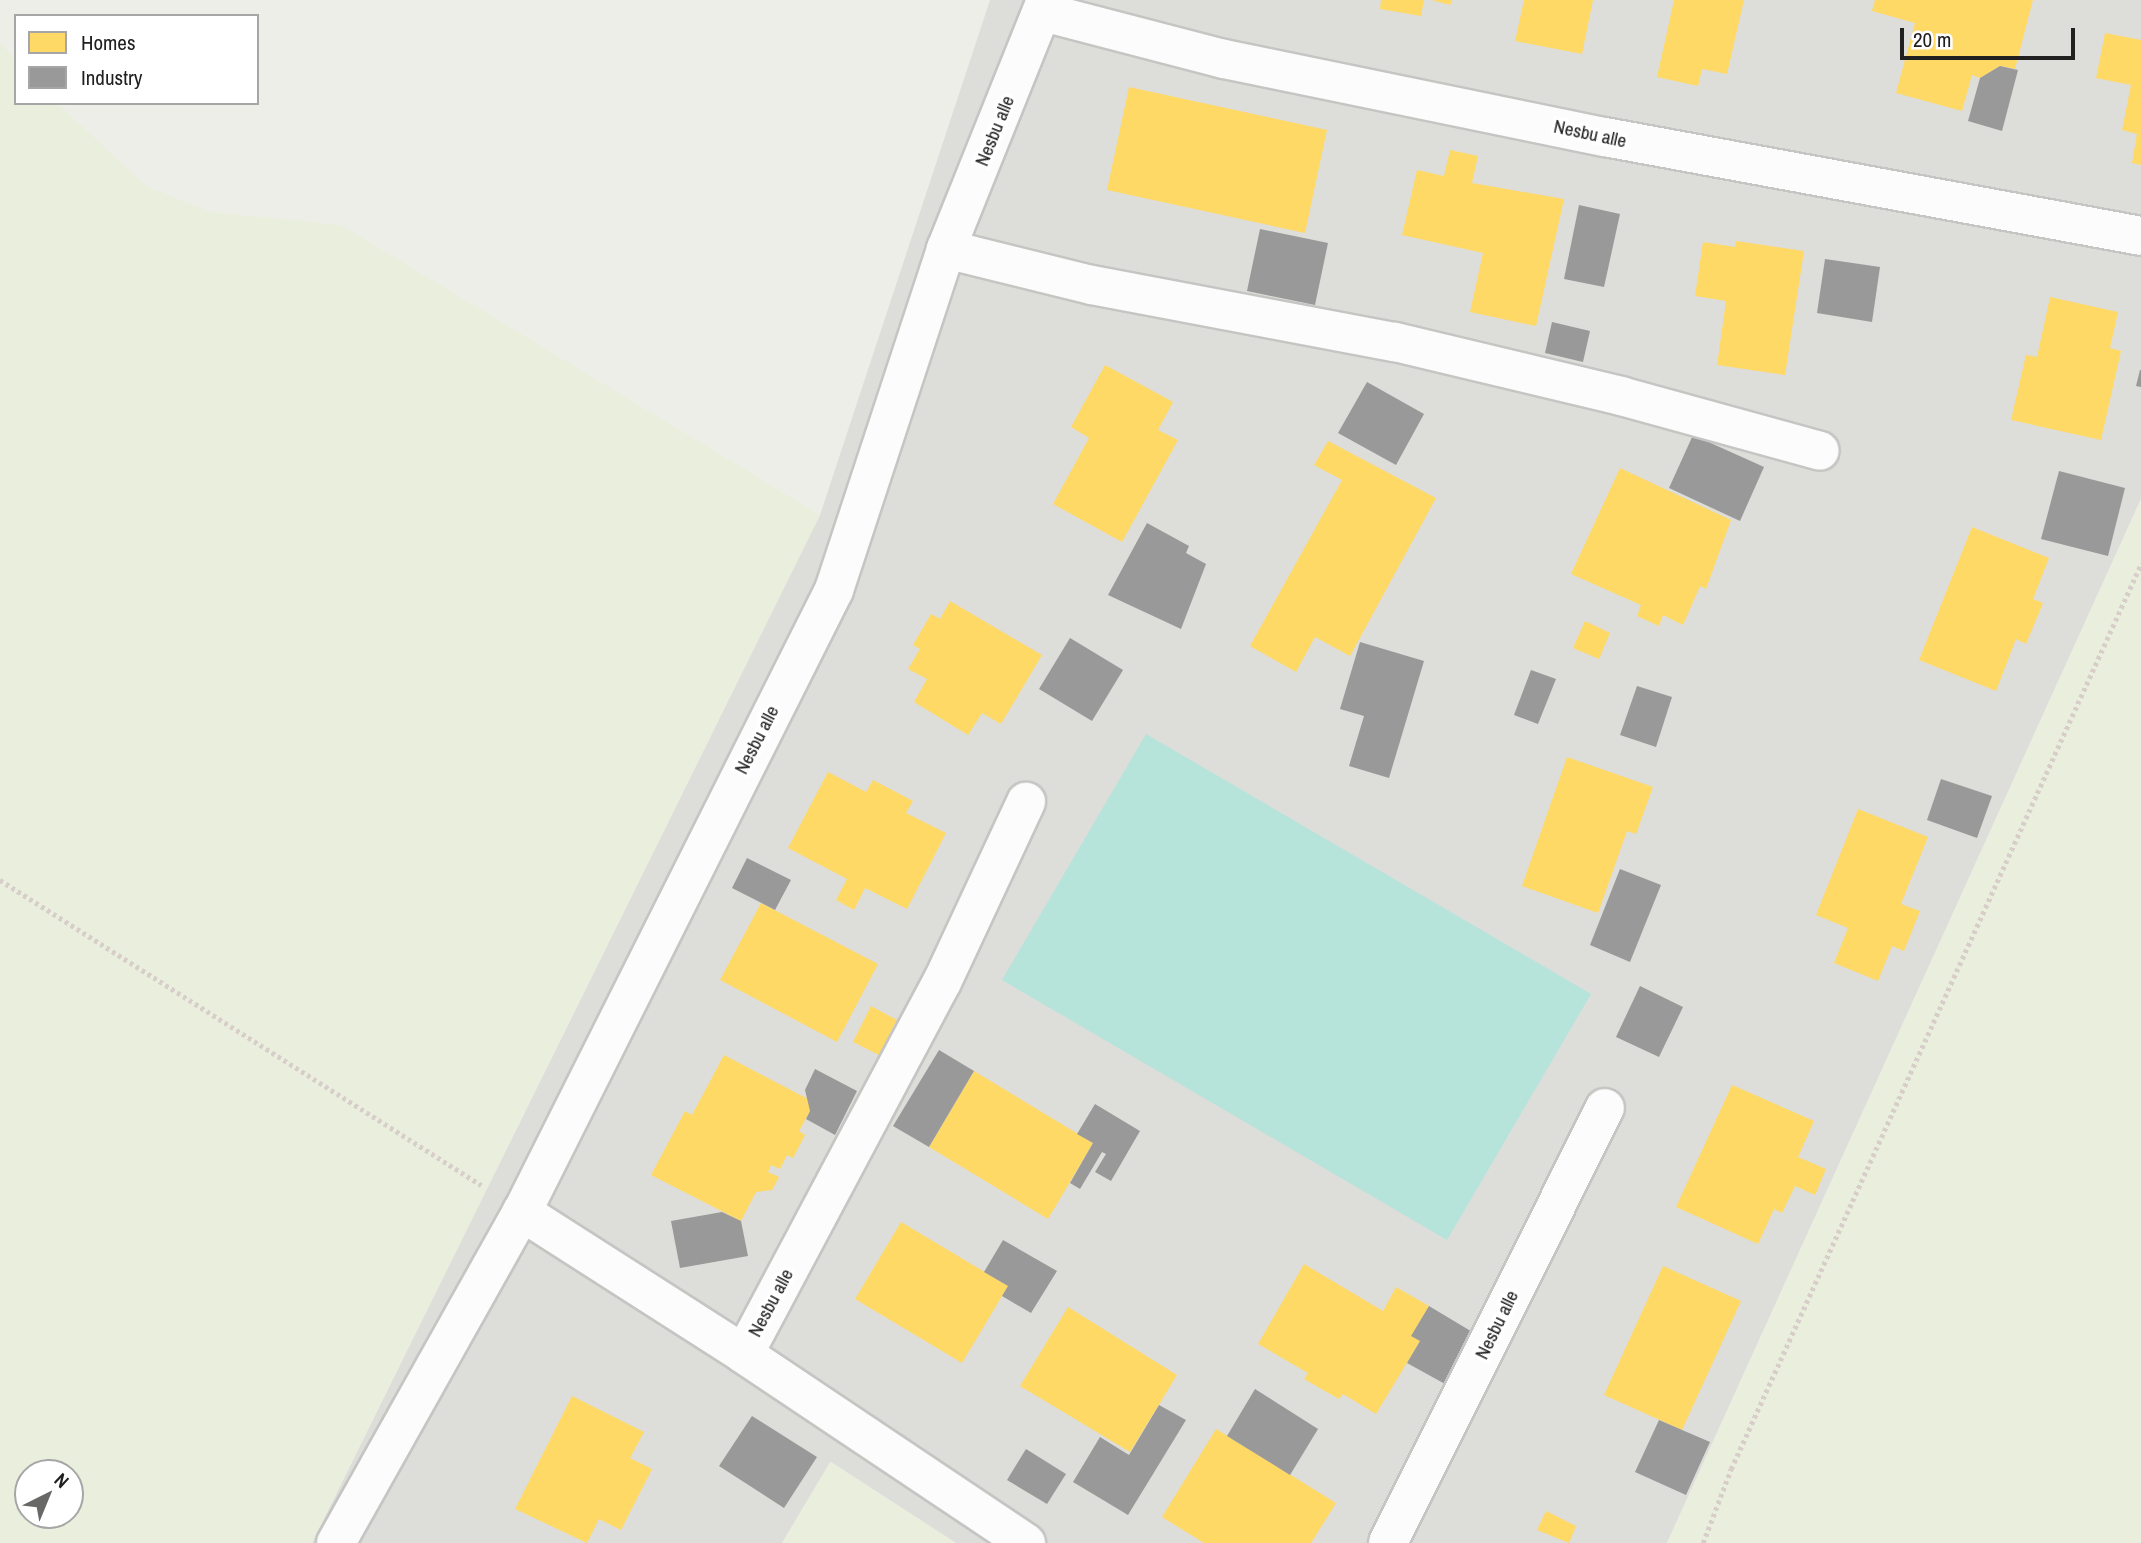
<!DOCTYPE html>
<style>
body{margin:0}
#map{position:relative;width:2141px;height:1543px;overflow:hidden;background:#eeeee9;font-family:"Archivo Narrow",sans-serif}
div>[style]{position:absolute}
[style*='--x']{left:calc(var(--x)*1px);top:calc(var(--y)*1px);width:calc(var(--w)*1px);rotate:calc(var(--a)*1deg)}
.residential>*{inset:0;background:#ddddda}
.farmland>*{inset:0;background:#eaeedd}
.pitch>*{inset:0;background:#b6e4da}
.homes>*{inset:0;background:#ffd966}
.industry>*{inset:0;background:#999}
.path>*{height:4.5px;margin-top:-2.25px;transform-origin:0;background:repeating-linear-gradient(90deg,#d7cdc9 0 3.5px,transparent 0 7px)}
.roads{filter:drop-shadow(2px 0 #c5c5c3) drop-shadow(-2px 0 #c5c5c3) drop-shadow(0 2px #c5c5c3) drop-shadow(0 -2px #c5c5c3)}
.minor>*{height:38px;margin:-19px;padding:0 19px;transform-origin:19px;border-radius:19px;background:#fcfcfc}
span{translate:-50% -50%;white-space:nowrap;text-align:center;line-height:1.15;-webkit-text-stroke:7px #fff;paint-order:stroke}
.street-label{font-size:19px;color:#202020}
.legend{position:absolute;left:14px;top:14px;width:245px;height:91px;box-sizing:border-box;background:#fff;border:2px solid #a6a6a6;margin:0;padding:9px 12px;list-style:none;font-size:21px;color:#202020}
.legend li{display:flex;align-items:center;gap:14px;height:35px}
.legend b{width:35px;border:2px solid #a6a6a6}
.north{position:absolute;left:14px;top:1459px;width:70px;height:70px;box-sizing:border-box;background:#fff;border:2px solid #a6a6a6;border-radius:50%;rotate:43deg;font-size:19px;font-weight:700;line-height:28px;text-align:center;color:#202020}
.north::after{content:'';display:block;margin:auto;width:24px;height:32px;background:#686866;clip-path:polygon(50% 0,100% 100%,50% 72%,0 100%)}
.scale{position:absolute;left:1900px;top:28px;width:175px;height:32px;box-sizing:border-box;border:4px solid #202020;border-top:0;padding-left:9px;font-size:21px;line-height:24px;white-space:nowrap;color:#202020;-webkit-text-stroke:5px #fff;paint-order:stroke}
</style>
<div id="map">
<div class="residential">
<div style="clip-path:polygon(990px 0,2141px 0,2141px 499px,1667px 1543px,956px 1543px,831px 1462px,782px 1543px,312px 1543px,820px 515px)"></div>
</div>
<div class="farmland">
<div style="clip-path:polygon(evenodd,0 43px,16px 60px,16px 103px,57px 103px,146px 186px,211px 212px,341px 225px,820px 515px,312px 1543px,0 1543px,0 43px,28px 1473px,70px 1473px,70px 1515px,28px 1515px,28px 1473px)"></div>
<div style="clip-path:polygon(2141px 499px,2141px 1543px,1667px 1543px)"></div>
<div style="clip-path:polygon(830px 1462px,956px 1543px,782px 1543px)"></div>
</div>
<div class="pitch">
<div style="clip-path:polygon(1146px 734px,1591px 994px,1447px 1240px,1002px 980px)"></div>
</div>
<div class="homes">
<div style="clip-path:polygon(1381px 0,1424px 0,1421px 16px,1380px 9px)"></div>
<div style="clip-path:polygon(1432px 0,1452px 0,1450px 5px)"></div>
<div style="clip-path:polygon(1524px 0,1593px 0,1582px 54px,1515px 41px)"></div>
<div style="clip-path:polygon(1674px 0,1744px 0,1727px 74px,1702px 69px,1698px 86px,1657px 77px)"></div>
<div style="clip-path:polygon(1875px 0,2033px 0,2015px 69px,2000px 66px,1980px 78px,1972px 75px,1962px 111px,1896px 93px,1915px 23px,1872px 11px)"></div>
<div style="clip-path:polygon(2105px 33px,2141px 40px,2141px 165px,2132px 163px,2137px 134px,2122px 130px,2131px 85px,2096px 78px)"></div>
<div style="clip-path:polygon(1129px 87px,1327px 130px,1305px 233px,1107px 190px)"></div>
<div style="clip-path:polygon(1450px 150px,1478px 156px,1472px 183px,1564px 199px,1536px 326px,1470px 312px,1483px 253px,1402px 235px,1417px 170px,1444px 176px)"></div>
<div style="clip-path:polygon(1736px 241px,1804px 251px,1785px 375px,1717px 365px,1726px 301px,1695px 296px,1703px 242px,1735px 247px)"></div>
<div style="clip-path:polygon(2050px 297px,2118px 312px,2110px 348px,2121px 351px,2101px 440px,2011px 420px,2026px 355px,2037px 357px)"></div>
<div style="clip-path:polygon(1105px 365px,1173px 402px,1158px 430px,1178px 440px,1122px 542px,1053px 504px,1089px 438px,1071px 427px)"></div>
<div style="clip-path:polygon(1328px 441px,1436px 498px,1350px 656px,1315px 637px,1296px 672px,1250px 646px,1342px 480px,1314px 465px)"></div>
<div style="clip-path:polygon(1620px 468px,1731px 520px,1706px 589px,1700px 586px,1683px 625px,1663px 615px,1659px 626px,1637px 616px,1641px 605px,1571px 574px)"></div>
<div style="clip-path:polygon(1972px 527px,2049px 558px,2033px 599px,2043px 603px,2026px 644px,2016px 639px,1996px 691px,1919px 660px)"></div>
<div style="clip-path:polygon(950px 601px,1042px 655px,1001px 724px,982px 713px,968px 735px,914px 702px,927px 679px,908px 669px,920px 649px,913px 645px,931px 614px,940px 619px)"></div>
<div style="clip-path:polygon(1585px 621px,1610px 633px,1599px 659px,1573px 648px)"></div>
<div style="clip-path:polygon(1567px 757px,1653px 787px,1636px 834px,1627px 831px,1598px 913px,1522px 886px)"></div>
<div style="clip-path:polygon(828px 772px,866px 792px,873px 780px,913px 801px,906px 813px,946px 833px,907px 909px,865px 888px,854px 910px,836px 900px,847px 879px,788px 848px)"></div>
<div style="clip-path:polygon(1858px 809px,1928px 837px,1901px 904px,1920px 911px,1904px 951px,1892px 946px,1878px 981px,1834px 963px,1848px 928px,1816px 915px)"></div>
<div style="clip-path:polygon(761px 903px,878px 964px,837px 1042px,720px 980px)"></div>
<div style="clip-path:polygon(871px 1006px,897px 1020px,879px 1055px,853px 1042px)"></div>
<div style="clip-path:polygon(724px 1055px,808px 1099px,810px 1111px,799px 1131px,805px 1135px,793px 1158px,787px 1155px,780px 1169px,771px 1165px,768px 1172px,779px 1177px,772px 1190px,756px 1192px,741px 1221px,651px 1175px,685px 1111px,692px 1115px)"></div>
<div style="clip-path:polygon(974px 1071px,1093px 1143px,1048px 1219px,929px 1147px)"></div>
<div style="clip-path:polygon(1732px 1085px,1814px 1121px,1798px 1157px,1826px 1169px,1815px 1195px,1795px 1186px,1782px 1213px,1774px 1209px,1758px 1244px,1676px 1207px)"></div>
<div style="clip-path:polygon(901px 1222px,1008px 1286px,962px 1363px,855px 1299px)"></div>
<div style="clip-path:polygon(1304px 1264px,1383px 1311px,1396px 1287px,1429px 1306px,1411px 1336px,1420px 1341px,1376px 1414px,1343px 1394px,1339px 1399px,1304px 1379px,1308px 1373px,1258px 1344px)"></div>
<div style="clip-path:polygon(1663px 1266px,1741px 1301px,1682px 1430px,1604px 1395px)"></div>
<div style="clip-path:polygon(1068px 1307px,1177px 1375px,1130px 1452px,1020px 1386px)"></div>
<div style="clip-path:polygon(572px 1396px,644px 1432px,630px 1458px,652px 1469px,621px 1530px,599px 1519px,587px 1543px,515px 1509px)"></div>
<div style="clip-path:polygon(1216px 1429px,1336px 1503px,1311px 1543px,1204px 1543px,1162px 1517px)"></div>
<div style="clip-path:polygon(1546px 1511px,1576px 1526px,1569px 1543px,1537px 1530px)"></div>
</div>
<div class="industry">
<div style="clip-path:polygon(2000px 66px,2018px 70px,2002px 131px,1968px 121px,1980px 78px)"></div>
<div style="clip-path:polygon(1579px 205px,1620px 214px,1604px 287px,1564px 279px)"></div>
<div style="clip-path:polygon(1260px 229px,1328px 243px,1315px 305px,1247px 291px)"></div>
<div style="clip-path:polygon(1825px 259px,1880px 267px,1872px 322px,1817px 313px)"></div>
<div style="clip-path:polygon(1552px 322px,1590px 331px,1583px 362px,1545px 353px)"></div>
<div style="clip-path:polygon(2140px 370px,2141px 370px,2141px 387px,2136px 386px)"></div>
<div style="clip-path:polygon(1367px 382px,1424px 414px,1396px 465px,1338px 433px)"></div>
<div style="clip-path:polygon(1693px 435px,1764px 467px,1740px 521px,1669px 488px)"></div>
<div style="clip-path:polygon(2059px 471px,2125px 488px,2108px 556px,2041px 539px)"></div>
<div style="clip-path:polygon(1147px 523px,1189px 546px,1186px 553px,1206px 564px,1181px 629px,1108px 595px)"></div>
<div style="clip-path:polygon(1070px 638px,1123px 670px,1092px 721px,1039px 689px)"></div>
<div style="clip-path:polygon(1360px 642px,1424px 661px,1389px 778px,1349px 766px,1364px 716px,1340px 709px)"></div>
<div style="clip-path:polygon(1531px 670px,1556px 679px,1538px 724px,1514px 715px)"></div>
<div style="clip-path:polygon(1637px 686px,1672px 697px,1656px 747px,1620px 735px)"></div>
<div style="clip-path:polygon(1941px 779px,1992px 796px,1977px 838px,1927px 820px)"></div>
<div style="clip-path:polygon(747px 858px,791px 880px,775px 910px,732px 888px)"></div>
<div style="clip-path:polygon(1620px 869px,1661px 885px,1630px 962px,1590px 945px)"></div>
<div style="clip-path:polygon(1640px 986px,1683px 1007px,1659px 1057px,1616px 1037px)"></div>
<div style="clip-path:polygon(939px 1050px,974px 1071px,929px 1147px,893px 1126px)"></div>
<div style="clip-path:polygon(815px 1069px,857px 1091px,835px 1135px,806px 1119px,810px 1111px,805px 1090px)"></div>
<div style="clip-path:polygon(1095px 1104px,1140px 1131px,1111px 1181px,1095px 1172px,1106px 1154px,1102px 1152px,1080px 1189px,1070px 1183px,1093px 1143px,1077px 1134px)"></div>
<div style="clip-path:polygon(722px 1212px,741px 1221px,748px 1256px,680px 1268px,671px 1221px)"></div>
<div style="clip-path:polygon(1003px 1240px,1057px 1271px,1031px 1313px,1002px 1296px,1008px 1286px,984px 1272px)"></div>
<div style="clip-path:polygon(1429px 1306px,1474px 1333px,1445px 1384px,1407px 1363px,1420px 1341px,1411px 1336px)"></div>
<div style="clip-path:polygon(1255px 1389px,1318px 1429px,1290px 1475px,1227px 1436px)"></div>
<div style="clip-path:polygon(1159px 1405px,1186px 1420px,1128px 1515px,1073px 1482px,1100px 1437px,1129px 1455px)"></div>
<div style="clip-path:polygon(752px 1416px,817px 1457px,784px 1508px,719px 1466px)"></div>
<div style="clip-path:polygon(1659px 1420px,1710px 1442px,1686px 1495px,1635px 1472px)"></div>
<div style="clip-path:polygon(1026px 1449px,1066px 1474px,1047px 1504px,1007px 1480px)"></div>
</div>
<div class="path">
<div style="--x:0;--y:880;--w:570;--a:32.38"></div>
<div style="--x:1703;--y:1543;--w:79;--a:-69.3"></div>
<div style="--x:1731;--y:1469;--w:994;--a:-65.63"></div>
</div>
<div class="roads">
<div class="minor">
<div style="--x:1043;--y:12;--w:187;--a:14.6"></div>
<div style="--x:1224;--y:59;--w:389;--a:11.6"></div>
<div style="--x:1605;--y:137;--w:545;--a:10.46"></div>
<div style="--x:946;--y:249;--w:150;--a:13.9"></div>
<div style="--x:1092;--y:285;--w:308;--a:10.7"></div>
<div style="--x:1395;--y:342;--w:232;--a:13.4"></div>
<div style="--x:1621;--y:396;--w:206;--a:15.4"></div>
<div style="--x:744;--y:1354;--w:421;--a:-62"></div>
<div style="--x:942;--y:982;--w:199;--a:-65"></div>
<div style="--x:336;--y:1543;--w:380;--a:-60.7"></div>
<div style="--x:1026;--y:1543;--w:339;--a:-146.2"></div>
<div style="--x:744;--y:1354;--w:264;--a:-147.4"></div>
<div style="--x:522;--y:1212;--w:696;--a:-63.36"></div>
<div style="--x:834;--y:590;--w:359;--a:-71.8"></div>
<div style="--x:946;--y:249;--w:268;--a:-68.1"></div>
<div style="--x:1388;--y:1543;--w:486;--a:-63.5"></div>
</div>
</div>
<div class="street-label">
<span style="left:995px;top:131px;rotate:-68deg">Nesbu alle</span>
<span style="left:1590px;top:134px;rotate:12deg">Nesbu alle</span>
<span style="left:757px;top:740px;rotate:-63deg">Nesbu alle</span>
<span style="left:771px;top:1303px;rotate:-62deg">Nesbu alle</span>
<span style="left:1497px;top:1325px;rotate:-64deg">Nesbu alle</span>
</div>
<ul class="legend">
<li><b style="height:19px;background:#ffd966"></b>Homes</li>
<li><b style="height:19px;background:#999"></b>Industry</li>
</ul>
<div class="north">N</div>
<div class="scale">20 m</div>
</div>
